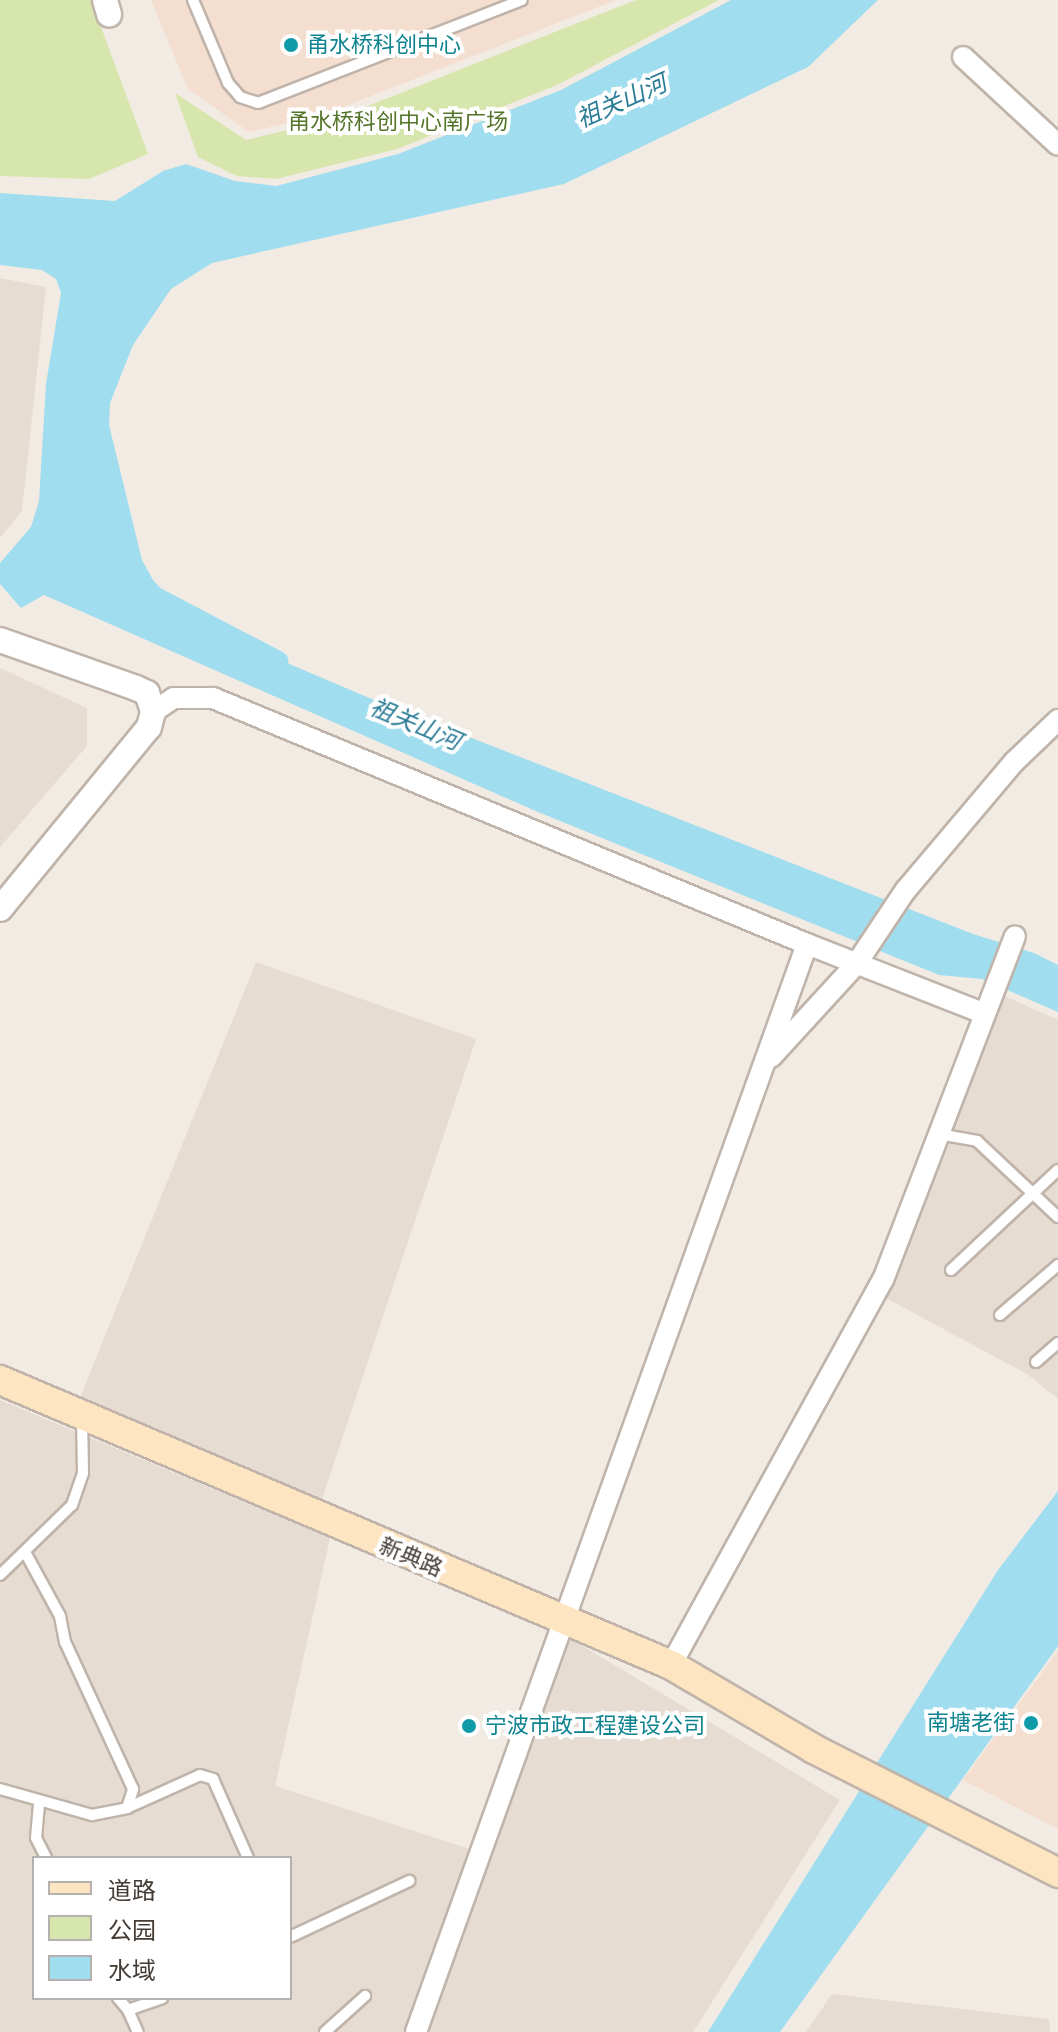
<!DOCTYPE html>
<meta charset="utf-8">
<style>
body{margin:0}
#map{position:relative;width:1058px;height:2032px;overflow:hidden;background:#f2ebe4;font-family:Signika,"Noto Sans SC",sans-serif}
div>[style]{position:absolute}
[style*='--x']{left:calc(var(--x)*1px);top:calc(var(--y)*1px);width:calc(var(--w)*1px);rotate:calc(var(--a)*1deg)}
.residential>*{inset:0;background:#e6dcd2}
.commercial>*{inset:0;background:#f4decf}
.green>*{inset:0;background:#d7e6ac}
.water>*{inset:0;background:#a0ddef}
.canal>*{height:20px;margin:-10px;padding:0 10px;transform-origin:10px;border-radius:10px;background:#a0ddef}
.roads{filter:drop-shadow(2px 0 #c0b4aa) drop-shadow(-2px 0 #c0b4aa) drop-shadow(0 2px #c0b4aa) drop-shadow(0 -2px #c0b4aa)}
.service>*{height:10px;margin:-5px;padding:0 5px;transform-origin:5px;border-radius:5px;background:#fff}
.minor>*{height:20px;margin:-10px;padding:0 10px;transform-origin:10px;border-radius:10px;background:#fff}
.tertiary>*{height:24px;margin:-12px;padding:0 12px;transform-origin:12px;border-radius:12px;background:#fff}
.secondary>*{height:28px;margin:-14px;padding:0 14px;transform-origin:14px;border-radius:14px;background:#fee5c2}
.dots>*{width:22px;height:22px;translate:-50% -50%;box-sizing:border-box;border:4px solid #fff;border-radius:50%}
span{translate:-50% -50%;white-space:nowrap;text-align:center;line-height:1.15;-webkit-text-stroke:8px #fff;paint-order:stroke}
.culture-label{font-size:22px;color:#0d838f}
.left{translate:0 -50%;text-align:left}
.right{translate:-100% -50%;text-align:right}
.park-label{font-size:22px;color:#537528}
.street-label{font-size:22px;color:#443b34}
.water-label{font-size:24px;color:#2a7c96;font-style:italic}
.legend{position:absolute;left:32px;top:1856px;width:260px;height:144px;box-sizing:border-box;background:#fff;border:2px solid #b4b1ae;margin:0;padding:10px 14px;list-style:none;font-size:24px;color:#443b34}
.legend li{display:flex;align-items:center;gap:16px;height:40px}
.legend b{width:40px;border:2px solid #b4b1ae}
</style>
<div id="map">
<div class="residential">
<div style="clip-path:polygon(0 278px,46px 287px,22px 511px,0 538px)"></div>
<div style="clip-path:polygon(0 668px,87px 708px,87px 746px,0 847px)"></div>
<div style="clip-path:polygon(256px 962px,476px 1039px,322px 1499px,77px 1405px)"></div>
<div style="clip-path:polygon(996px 992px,1058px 1020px,1058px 1399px,1027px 1374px,884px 1297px)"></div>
<div style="clip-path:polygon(evenodd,0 1400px,330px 1538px,275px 1786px,476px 1851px,407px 2032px,0 2032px,0 1400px,34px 1858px,290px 1858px,290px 1998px,34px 1998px,34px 1858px)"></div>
<div style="clip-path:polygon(569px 1638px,840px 1800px,693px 2032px,429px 2032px)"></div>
<div style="clip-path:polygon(832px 1994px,1049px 2019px,1050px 2032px,806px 2032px)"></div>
</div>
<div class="commercial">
<div style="clip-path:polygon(151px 0,616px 0,325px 114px,249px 132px,188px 89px)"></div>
<div style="clip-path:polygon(1058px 1651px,1058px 1829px,963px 1780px)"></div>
</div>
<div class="green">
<div style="clip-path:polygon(0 0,91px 0,148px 154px,89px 179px,0 176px)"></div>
<div style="clip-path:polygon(636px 0,719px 0,557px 85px,397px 149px,276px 179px,237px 176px,198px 157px,175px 93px,246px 140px,335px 119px)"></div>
</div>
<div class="water">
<div style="clip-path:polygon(731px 0,878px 0,808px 67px,564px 184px,212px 263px,171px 289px,133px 345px,110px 403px,109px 425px,142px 560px,153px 580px,193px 623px,367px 697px,973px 934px,1034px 953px,1058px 965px,1058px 1012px,982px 979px,939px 975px,538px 812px,44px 595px,21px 608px,0 584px,0 563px,31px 527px,39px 501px,46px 384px,61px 293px,56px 279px,42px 270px,0 265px,0 193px,115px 201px,163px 171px,186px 164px,235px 181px,276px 186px,398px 154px,561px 90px)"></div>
<div style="clip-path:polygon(1058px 1491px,1058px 1646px,780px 2032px,708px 2032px,998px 1570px)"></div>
</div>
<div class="canal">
<div style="--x:158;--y:598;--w:136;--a:27.7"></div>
</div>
<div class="roads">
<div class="service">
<div style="--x:193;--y:0;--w:90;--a:67.1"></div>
<div style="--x:228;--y:83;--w:18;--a:49"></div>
<div style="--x:240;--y:97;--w:19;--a:18"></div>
<div style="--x:258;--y:103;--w:283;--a:-21.3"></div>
<div style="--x:938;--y:1134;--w:40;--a:10"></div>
<div style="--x:977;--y:1141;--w:111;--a:43.2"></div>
<div style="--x:951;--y:1270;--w:146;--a:-43.1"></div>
<div style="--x:1000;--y:1315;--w:77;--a:-40.8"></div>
<div style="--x:1036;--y:1362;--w:29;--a:-41"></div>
<div style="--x:0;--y:1575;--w:100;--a:-44.2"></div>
<div style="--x:72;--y:1505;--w:34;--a:-71"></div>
<div style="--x:83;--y:1473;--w:55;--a:-91"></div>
<div style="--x:0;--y:1789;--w:96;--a:15.8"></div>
<div style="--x:92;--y:1815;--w:36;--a:-11"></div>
<div style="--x:127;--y:1808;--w:20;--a:-72"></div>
<div style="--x:133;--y:1789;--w:162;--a:-114.8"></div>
<div style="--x:65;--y:1642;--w:26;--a:-101"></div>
<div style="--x:60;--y:1616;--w:71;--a:-118.7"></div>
<div style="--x:39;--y:1804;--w:34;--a:95"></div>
<div style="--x:36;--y:1838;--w:22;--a:63"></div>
<div style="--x:127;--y:1808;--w:80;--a:-24.3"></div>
<div style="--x:200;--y:1775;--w:14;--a:17"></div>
<div style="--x:213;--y:1779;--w:86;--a:66.1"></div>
<div style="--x:290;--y:1937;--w:132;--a:-25.2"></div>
<div style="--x:118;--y:1998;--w:16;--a:50"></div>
<div style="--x:128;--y:2010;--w:36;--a:-19"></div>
<div style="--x:128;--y:2010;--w:24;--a:66"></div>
<div style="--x:325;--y:2032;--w:54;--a:-42"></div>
</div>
<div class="minor">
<div style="--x:963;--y:57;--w:129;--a:42.8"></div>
<div style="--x:153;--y:712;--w:25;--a:-34"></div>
<div style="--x:174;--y:698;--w:39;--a:0"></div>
<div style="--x:213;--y:698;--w:643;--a:22.5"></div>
<div style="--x:771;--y:1057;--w:127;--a:-47.5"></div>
<div style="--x:857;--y:963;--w:87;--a:-56.3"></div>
<div style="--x:905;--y:891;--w:169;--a:-49.8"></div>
<div style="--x:1014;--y:762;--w:61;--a:-43.7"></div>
<div style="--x:671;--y:1665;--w:440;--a:-61.2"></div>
<div style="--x:883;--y:1280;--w:368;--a:-69"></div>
<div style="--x:416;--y:2032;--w:1156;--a:-70.23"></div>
<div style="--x:807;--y:944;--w:189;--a:21.4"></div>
</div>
<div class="tertiary">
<div style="--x:105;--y:0;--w:15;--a:74"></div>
<div style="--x:0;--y:640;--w:144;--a:19.4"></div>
<div style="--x:136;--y:688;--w:12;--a:24"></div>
<div style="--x:147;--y:693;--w:20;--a:72"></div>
<div style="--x:153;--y:712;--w:16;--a:105"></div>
<div style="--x:149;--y:727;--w:235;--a:129.3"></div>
</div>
<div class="secondary">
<div style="--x:0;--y:1380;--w:729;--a:23.01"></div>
<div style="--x:671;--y:1665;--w:166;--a:30.4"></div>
<div style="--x:814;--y:1749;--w:274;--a:26.9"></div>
</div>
</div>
<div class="dots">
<div style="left:291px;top:45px;background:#0f9aa8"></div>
<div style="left:1031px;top:1723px;background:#0f9aa8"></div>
<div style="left:469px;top:1726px;background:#0f9aa8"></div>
</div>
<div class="culture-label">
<span class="left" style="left:307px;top:45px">甬水桥科创中心</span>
<span class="right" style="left:1015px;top:1723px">南塘老街</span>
<span class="left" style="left:485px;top:1726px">宁波市政工程建设公司</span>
</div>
<div class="park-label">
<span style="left:398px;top:122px">甬水桥科创中心南广场</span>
</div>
<div class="street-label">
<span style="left:411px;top:1557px;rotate:23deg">新典路</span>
</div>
<div class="water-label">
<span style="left:622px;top:102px;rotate:-24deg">祖关山河</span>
<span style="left:415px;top:725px;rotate:23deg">祖关山河</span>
</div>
<ul class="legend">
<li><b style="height:10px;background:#fee5c2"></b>道路</li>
<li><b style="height:22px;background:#d7e6ac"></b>公园</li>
<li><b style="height:22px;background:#a0ddef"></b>水域</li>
</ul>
</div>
